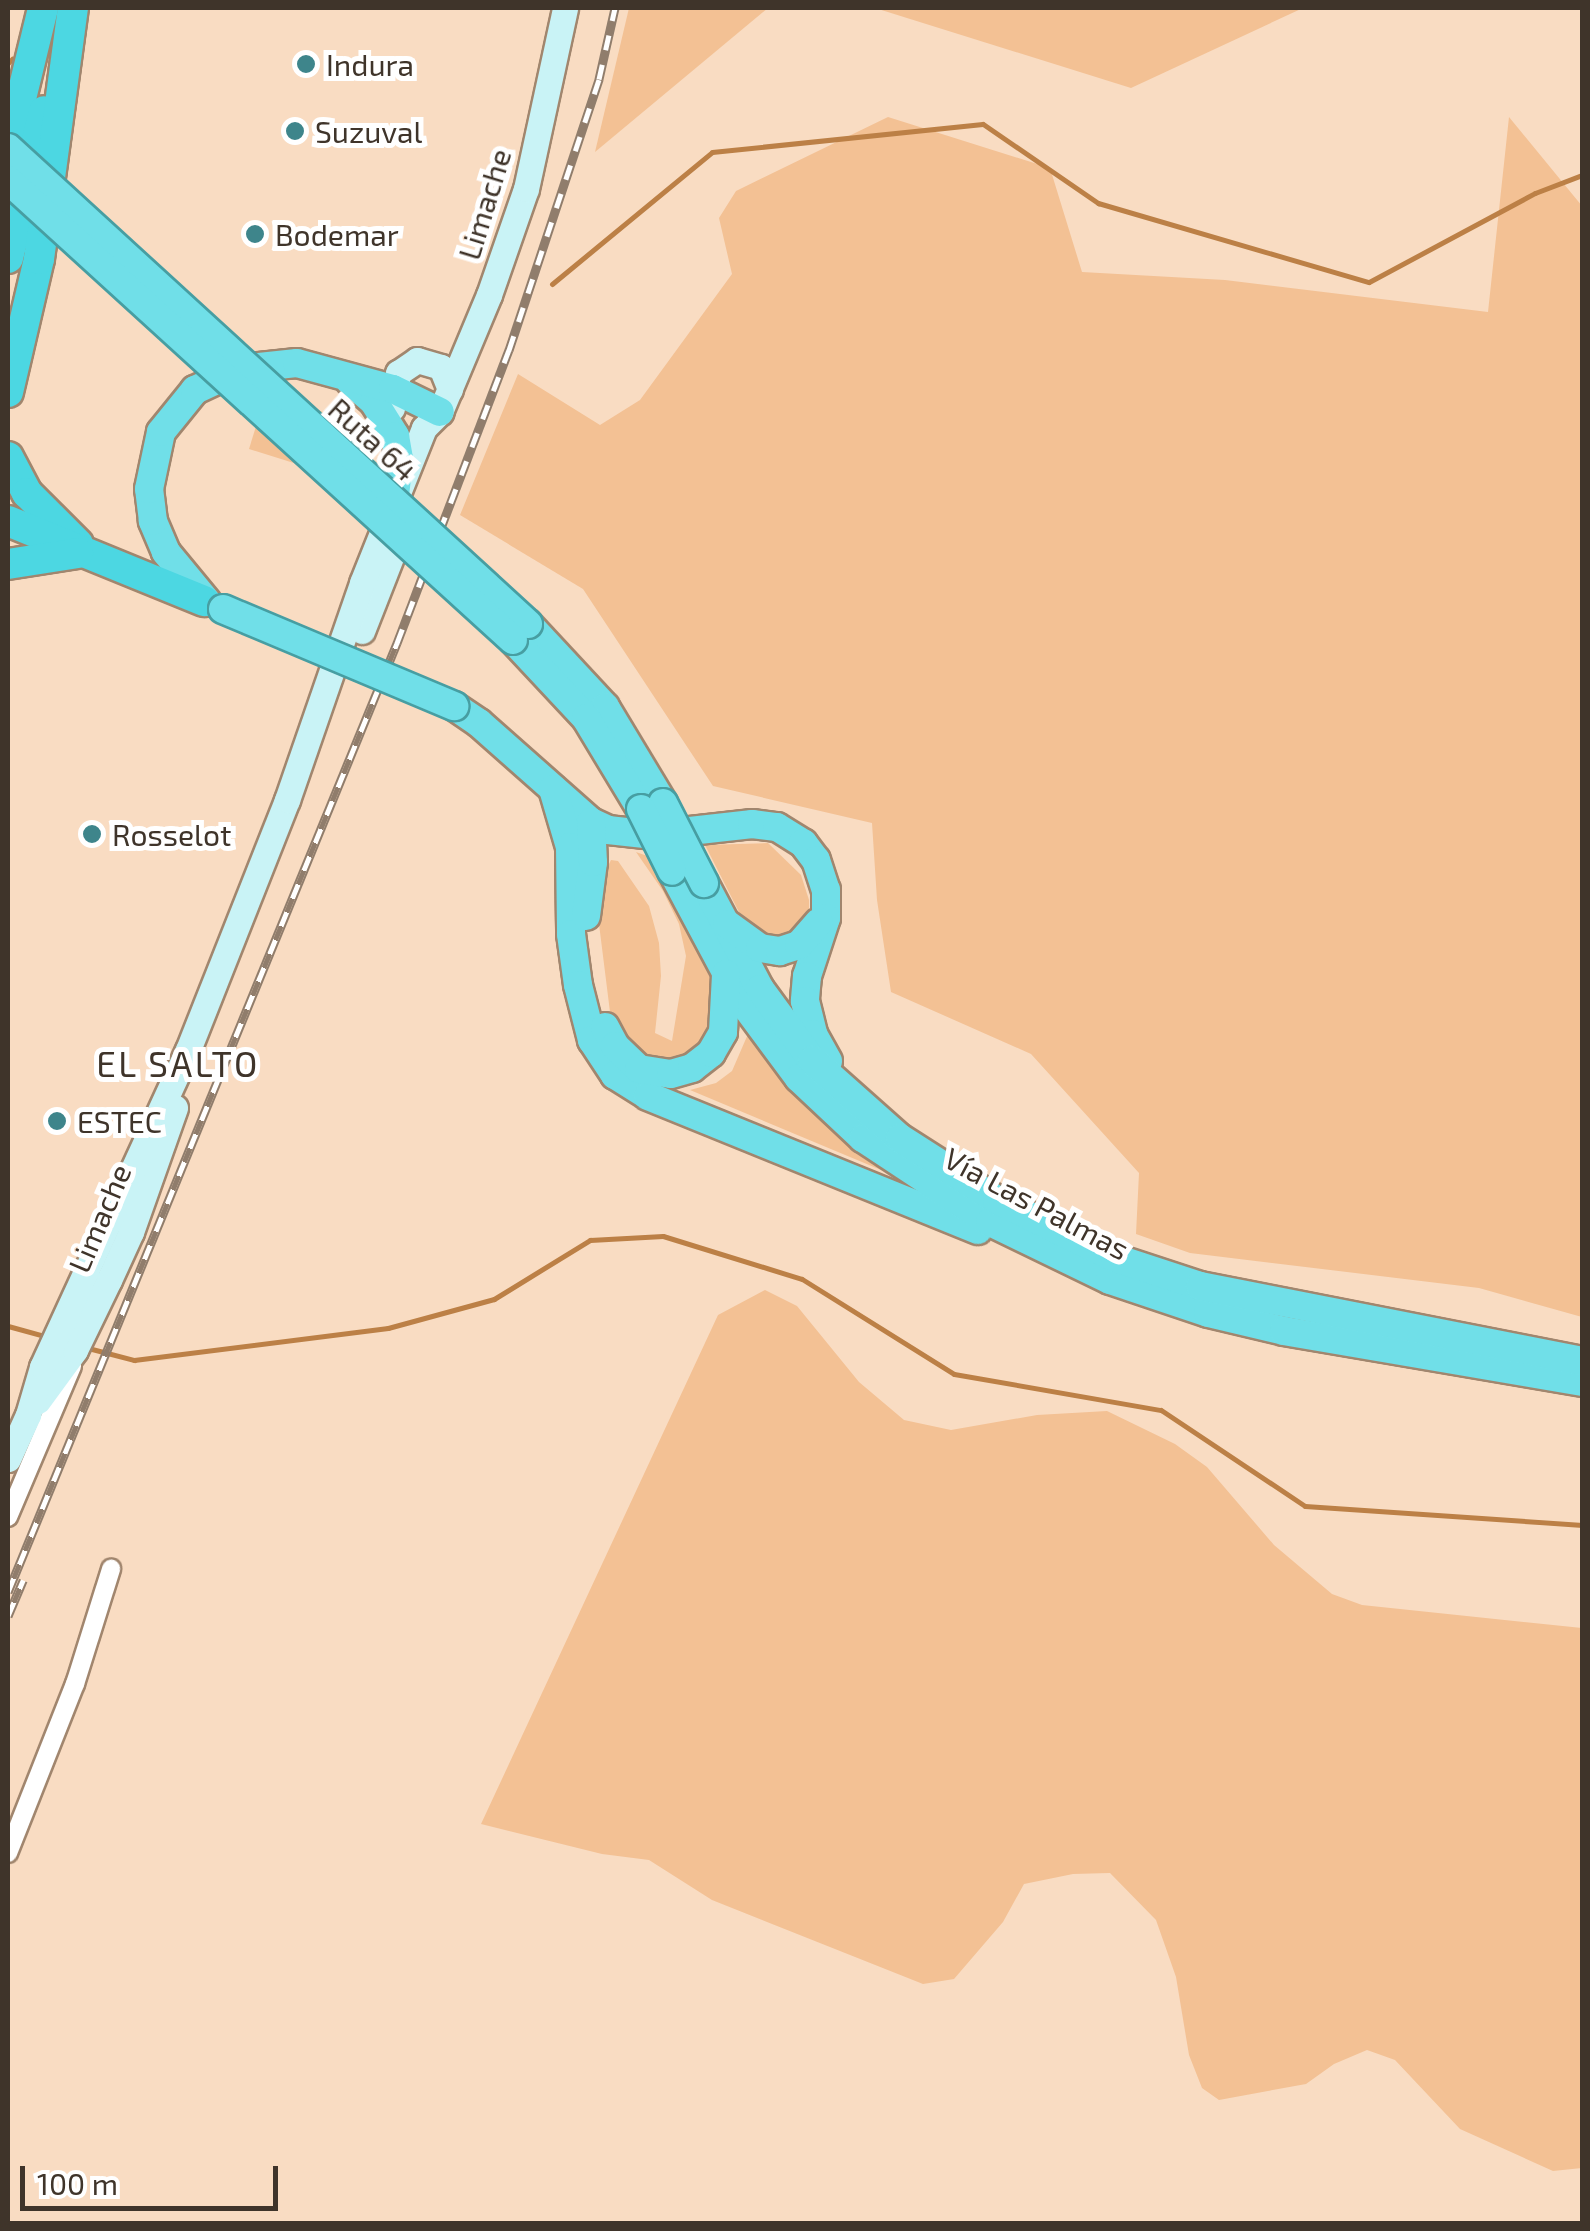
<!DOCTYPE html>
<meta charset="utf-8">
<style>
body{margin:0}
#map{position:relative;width:1590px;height:2231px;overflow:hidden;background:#f9dcc2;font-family:"Exo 2",sans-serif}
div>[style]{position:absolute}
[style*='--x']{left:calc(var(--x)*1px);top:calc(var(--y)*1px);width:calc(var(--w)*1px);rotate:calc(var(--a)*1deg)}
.green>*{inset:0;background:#f3c194}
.stream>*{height:5px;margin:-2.5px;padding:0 2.5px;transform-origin:2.5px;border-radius:2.5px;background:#bc8046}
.roads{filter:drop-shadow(2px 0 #a1866e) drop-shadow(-2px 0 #a1866e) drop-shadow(0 2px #a1866e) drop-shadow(0 -2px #a1866e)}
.minor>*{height:18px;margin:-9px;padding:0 9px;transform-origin:9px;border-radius:9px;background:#fff}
.secondary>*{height:25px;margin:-12.5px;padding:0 12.5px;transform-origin:12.5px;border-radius:12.5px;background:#c9f3f6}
.trunk>*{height:28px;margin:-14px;padding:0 14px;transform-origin:14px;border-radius:14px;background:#70dfe8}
.motorway>*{height:30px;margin:-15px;padding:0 15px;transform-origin:15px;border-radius:15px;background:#4cd7e2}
.rail>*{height:9px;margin-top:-4.5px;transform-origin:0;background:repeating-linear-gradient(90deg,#fff 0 15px,#907d6c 0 30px);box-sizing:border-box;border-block:2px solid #907d6c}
.bridges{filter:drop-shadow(2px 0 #479ea2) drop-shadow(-2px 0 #479ea2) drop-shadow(0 2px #479ea2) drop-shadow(0 -2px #479ea2)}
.trunk-bridge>*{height:28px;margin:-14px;padding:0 14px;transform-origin:14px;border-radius:14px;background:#70dfe8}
.dots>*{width:28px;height:28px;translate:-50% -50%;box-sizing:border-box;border:5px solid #fff;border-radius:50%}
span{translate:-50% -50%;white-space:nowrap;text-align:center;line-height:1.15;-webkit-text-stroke:10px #fff;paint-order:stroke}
.poi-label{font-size:30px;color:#3f342a}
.left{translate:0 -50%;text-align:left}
.street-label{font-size:30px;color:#3f342a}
.quarter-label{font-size:35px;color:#3f342a;letter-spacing:2.5px}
.frame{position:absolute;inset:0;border:10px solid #3f342a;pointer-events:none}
.scale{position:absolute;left:20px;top:2166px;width:258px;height:45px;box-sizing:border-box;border:5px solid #3f342a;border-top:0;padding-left:12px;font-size:30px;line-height:35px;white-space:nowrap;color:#3f342a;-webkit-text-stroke:8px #fff;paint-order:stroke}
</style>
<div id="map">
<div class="green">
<div style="clip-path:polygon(629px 8px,768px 8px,595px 152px)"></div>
<div style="clip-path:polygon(875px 8px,1303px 8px,1131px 88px)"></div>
<div style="clip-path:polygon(888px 117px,1050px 168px,1082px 272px,1225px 280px,1488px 312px,1509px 117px,1582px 206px,1582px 1317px,1479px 1288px,1190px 1253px,1136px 1234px,1139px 1173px,1031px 1054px,891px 992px,877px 900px,872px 823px,713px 786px,583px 589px,460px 515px,518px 374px,600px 425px,640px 400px,732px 274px,719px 218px,736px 191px)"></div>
<div style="clip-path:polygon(266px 394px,365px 425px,348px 480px,249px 449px)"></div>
<div style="clip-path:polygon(768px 843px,801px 875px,809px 900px,809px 916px,795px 932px,780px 939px,757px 934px,740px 914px,705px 845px)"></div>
<div style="clip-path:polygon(636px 852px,656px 859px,702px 943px,717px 987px,718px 1018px,695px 1052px,660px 1068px,627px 1046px,610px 1012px,597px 908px,605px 872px,611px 860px,618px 861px,649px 906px,659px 943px,661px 976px,655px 1033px,672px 1041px,686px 956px,679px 924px,663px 891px)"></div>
<div style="clip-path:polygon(748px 1034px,806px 1107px,917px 1185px,690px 1090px,716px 1083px,732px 1071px)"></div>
<div style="clip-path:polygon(765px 1290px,797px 1306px,859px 1382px,904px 1420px,951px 1430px,1037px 1415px,1107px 1411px,1175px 1444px,1207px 1467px,1274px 1545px,1332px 1594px,1362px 1605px,1582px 1628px,1582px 2168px,1553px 2171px,1460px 2129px,1395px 2060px,1367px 2050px,1334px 2064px,1306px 2084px,1219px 2100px,1202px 2088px,1189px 2055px,1176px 1977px,1156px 1920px,1110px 1873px,1073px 1874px,1024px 1884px,1003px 1922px,954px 1979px,923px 1984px,712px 1900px,649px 1860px,602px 1854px,481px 1824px,718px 1315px)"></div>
</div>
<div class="stream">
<div style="--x:8;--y:63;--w:6;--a:-45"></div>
<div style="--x:552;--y:284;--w:207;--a:-39.5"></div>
<div style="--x:712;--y:152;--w:272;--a:-5.9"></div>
<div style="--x:983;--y:124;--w:140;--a:34.5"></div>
<div style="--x:1098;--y:203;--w:282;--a:16.3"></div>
<div style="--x:1369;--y:282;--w:188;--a:-28.2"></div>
<div style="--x:1535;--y:193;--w:50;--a:-21"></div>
<div style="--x:8;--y:1326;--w:41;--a:15.4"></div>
<div style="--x:88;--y:1348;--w:48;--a:14.6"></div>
<div style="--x:134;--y:1360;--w:256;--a:-7.2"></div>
<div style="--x:388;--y:1328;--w:110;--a:-15.3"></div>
<div style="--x:494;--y:1299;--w:113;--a:-31.6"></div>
<div style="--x:590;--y:1240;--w:73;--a:-3.1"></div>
<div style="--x:663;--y:1236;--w:145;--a:17.2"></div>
<div style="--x:802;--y:1279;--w:179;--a:32"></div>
<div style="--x:954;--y:1374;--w:210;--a:9.9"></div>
<div style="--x:1161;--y:1410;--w:173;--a:33.7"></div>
<div style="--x:1305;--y:1506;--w:278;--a:3.9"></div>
</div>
<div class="roads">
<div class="minor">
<div style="--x:8;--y:1517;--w:164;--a:-67"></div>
<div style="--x:8;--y:1853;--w:182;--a:-68.4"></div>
<div style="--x:75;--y:1684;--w:121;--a:-72.6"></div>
</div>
<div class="secondary">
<div style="--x:392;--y:408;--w:36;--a:-80"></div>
<div style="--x:398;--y:373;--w:23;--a:-34"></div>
<div style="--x:417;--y:360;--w:25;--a:16"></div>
<div style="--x:441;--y:367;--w:24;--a:68"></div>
<div style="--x:362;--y:631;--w:90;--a:-68.6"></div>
<div style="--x:38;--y:1401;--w:63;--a:-54"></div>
<div style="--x:75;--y:1350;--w:78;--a:-64.1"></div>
<div style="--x:109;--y:1280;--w:53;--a:-65.4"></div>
<div style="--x:131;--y:1232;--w:132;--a:-70.5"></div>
<div style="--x:8;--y:1459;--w:48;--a:-65.6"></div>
<div style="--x:28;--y:1415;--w:50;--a:-73.7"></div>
<div style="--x:42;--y:1367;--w:349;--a:-65.3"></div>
<div style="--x:188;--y:1050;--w:269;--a:-68.4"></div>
<div style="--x:287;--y:800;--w:230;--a:-70.9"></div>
<div style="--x:362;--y:583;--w:167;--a:-68.2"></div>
<div style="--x:424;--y:428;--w:23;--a:-45"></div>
<div style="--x:440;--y:412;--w:127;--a:-67.3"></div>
<div style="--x:489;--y:295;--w:112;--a:-70.8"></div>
<div style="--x:526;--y:189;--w:185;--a:-77.8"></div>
</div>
<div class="trunk">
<div style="--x:350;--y:381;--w:32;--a:41"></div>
<div style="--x:374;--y:402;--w:40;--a:58"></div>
<div style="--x:395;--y:436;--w:23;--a:80"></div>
<div style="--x:399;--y:459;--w:46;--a:96.2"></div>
<div style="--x:207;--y:602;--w:65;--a:-129.4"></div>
<div style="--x:166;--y:552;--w:34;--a:-113"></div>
<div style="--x:153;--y:521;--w:32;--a:-97"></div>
<div style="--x:149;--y:489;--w:58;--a:-78.1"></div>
<div style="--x:161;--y:432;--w:54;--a:-51"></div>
<div style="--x:195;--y:390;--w:50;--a:-25"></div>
<div style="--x:240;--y:369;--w:57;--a:-6"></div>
<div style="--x:297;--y:363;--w:99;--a:15.2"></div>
<div style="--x:393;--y:389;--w:52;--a:26.1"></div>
<div style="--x:528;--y:624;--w:113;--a:47.1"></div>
<div style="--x:605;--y:707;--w:112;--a:58.9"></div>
<div style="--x:513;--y:640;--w:107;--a:46.9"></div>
<div style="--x:586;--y:718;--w:106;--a:58.9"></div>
<div style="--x:454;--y:706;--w:30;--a:34"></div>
<div style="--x:479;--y:723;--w:149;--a:41.5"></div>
<div style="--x:591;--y:822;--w:19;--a:25"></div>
<div style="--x:608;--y:830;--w:46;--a:6.2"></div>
<div style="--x:654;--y:835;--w:99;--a:-6.4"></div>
<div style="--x:752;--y:824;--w:25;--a:7"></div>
<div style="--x:777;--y:827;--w:31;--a:32"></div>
<div style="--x:803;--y:843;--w:21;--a:53"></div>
<div style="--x:816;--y:860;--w:32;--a:72"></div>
<div style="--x:826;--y:890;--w:28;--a:90"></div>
<div style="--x:826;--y:918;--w:61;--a:108.1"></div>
<div style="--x:807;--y:976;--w:25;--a:95"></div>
<div style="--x:805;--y:1001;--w:34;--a:76"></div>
<div style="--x:813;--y:1034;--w:31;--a:61"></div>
<div style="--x:553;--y:789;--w:60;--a:73.7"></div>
<div style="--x:570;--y:847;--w:87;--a:89.3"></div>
<div style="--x:571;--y:934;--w:51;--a:82.2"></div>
<div style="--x:578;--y:985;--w:57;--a:75.7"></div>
<div style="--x:592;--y:1040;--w:42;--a:56.7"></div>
<div style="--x:615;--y:1075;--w:39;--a:32"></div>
<div style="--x:648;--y:1096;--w:356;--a:22.1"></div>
<div style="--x:672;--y:871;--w:146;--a:61.9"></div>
<div style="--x:741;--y:1000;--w:97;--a:53.4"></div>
<div style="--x:799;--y:1078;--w:88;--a:43.2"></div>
<div style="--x:863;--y:1138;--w:152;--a:33.5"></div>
<div style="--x:990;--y:1222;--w:133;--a:25.8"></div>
<div style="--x:1110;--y:1280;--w:103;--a:18.6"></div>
<div style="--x:1208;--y:1313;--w:78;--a:13.3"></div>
<div style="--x:1284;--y:1331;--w:302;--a:9.7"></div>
<div style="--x:704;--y:883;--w:120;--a:62.2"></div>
<div style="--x:760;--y:989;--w:88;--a:53.8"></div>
<div style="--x:812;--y:1060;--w:118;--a:41.6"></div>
<div style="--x:900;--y:1138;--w:115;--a:32.6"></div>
<div style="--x:997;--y:1200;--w:131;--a:26.2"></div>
<div style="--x:1115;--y:1258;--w:89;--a:18.2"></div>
<div style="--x:1200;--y:1286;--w:389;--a:11.1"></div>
<div style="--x:586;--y:916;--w:54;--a:-82.6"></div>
<div style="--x:593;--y:862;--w:40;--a:-92.9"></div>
<div style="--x:727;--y:924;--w:41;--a:36"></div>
<div style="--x:760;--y:948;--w:20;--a:9"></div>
<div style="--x:780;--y:951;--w:20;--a:-18"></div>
<div style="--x:799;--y:945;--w:30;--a:-49"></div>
<div style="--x:605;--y:1027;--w:21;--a:62"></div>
<div style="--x:615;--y:1046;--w:33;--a:44"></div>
<div style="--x:639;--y:1069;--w:32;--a:9"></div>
<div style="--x:671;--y:1074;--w:22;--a:-16"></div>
<div style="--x:692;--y:1068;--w:24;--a:-38"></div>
<div style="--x:711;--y:1053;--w:24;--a:-60"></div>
<div style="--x:723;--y:1032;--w:58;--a:-87"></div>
</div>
<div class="motorway">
<div style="--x:8;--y:152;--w:148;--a:-76.3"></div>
<div style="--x:8;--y:258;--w:151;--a:-76.2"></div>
<div style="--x:8;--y:392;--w:137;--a:-76.9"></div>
<div style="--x:39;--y:259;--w:253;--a:-82.3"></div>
<div style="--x:8;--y:457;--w:41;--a:62.2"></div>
<div style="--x:27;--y:493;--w:72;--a:45"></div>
<div style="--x:8;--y:521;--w:212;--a:22.2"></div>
<div style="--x:8;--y:564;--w:71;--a:-8.9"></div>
</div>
</div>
<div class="rail">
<div style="--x:8;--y:1592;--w:1026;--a:-67.71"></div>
<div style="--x:397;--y:643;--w:314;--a:-69.1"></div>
<div style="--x:509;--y:350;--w:286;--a:-71.6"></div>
<div style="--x:599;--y:79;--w:73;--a:-77.3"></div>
<div style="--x:8;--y:1616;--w:39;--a:-67"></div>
</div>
<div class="bridges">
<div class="trunk-bridge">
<div style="--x:8;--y:148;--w:705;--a:42.47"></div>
<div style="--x:8;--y:180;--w:683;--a:42.33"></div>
<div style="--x:223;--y:609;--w:251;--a:22.8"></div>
<div style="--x:663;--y:803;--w:90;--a:62.9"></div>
<div style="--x:641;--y:809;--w:69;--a:63.4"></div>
</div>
</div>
<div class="dots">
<div style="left:306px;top:64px;background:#3e858b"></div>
<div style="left:295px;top:131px;background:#3e858b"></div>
<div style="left:255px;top:234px;background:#3e858b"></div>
<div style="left:92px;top:834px;background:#3e858b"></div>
<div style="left:57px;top:1121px;background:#3e858b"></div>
</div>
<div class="poi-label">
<span class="left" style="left:326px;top:64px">Indura</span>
<span class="left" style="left:315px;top:131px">Suzuval</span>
<span class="left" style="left:275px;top:234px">Bodemar</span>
<span class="left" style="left:112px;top:834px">Rosselot</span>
<span class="left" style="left:77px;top:1121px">ESTEC</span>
</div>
<div class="street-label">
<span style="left:484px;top:204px;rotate:-73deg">Limache</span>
<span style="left:373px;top:439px;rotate:42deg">Ruta 64</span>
<span style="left:1037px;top:1203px;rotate:28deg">Vía Las Palmas</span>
<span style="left:99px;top:1218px;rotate:-67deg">Limache</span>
</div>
<div class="quarter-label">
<span style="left:178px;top:1063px">EL SALTO</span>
</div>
<div class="frame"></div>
<div class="scale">100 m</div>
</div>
